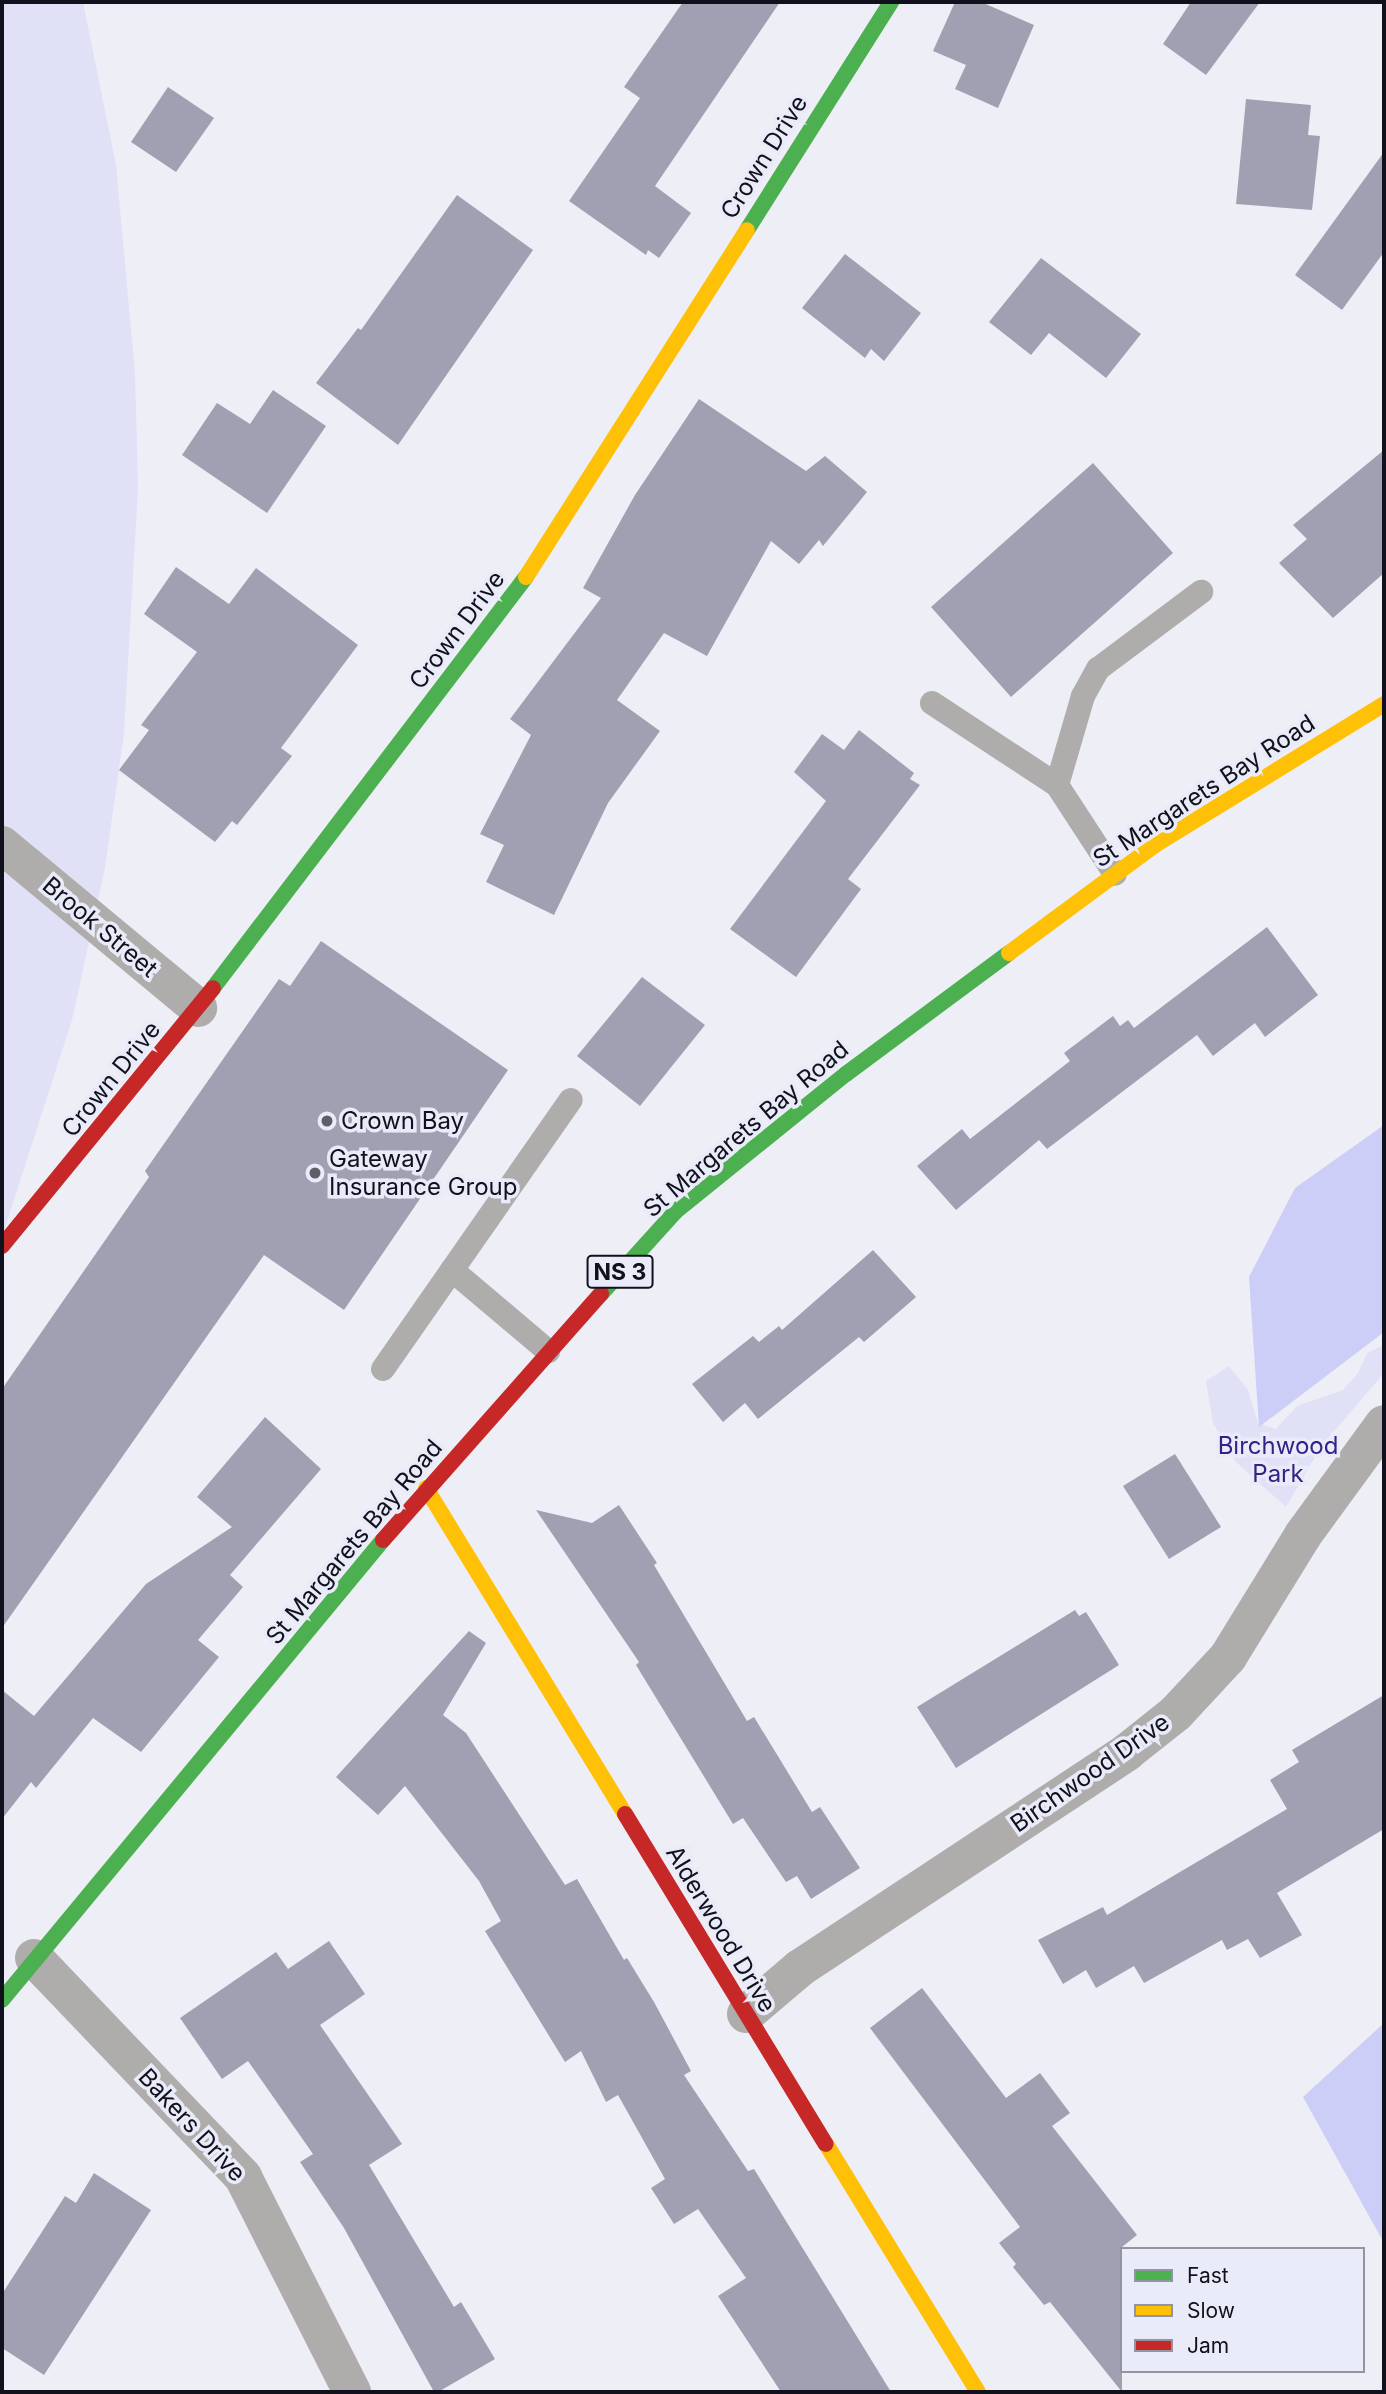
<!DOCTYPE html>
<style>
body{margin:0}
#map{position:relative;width:1386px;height:2394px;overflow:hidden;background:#eeeef6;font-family:Inter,sans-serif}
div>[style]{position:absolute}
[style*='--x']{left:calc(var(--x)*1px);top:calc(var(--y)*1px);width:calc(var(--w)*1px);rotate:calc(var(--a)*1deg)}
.green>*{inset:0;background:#e0e1f7}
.water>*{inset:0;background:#cccef7}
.building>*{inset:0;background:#a0a0b2}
.lane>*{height:24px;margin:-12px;padding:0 12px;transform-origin:12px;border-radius:12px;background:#afadac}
.street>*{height:38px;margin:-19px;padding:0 19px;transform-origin:19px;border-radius:19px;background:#afadac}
.fast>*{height:16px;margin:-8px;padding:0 8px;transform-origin:8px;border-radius:8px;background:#4caf50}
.slow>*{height:16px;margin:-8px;padding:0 8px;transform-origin:8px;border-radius:8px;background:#ffc107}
.jam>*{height:16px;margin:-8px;padding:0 8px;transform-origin:8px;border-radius:8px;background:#c62828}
.dots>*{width:19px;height:19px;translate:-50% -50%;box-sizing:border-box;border:4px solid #eaebf9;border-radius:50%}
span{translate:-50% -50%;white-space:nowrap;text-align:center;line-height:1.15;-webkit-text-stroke:7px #eaebf9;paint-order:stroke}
.shield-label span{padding:2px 5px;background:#eaebf9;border:2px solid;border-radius:5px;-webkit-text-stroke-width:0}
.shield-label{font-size:23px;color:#11111d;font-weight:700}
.street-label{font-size:24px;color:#11111d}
.poi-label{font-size:24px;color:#11111d}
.left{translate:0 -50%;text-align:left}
.park-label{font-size:24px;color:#342386}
.frame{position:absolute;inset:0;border:4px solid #11111d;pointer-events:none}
.legend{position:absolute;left:1120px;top:2247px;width:245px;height:126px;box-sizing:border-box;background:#eaebf9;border:2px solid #9394a1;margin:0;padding:9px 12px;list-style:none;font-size:21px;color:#11111d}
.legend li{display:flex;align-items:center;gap:14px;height:35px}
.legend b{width:35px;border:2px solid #9394a1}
</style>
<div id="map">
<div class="green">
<div style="clip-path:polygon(2px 2px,83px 2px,116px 165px,135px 373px,138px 487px,124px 733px,105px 868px,72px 1020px,2px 1237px)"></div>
<div style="clip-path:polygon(1384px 1345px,1384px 1373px,1320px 1448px,1286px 1507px,1236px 1462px,1213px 1423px,1206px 1381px,1229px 1366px,1248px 1390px,1258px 1423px,1276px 1429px,1297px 1406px,1343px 1390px,1358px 1373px,1367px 1353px)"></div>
</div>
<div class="water">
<div style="clip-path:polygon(1384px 1125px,1384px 1332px,1259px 1427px,1249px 1277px,1295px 1188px)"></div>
<div style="clip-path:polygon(1384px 2023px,1384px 2243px,1303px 2097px)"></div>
</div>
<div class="building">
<div style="clip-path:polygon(683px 2px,780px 2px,655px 186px,691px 213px,659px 258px,648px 250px,646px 255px,569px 201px,640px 98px,624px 87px)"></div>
<div style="clip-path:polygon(955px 2px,981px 2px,1034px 25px,998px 108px,955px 89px,966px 65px,933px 51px)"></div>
<div style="clip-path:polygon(1191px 2px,1260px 2px,1206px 75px,1163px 44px)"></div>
<div style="clip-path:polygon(168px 87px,214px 118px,176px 172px,131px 142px)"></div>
<div style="clip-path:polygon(1246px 99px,1311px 105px,1308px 135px,1320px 136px,1312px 210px,1236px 204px)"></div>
<div style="clip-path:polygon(1384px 152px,1384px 252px,1342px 310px,1295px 275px)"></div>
<div style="clip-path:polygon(457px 195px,533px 250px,398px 445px,316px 383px,358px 328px,361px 330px)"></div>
<div style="clip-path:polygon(845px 254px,921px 313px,884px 361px,871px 349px,865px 358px,802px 308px)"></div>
<div style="clip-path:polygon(1041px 258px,1141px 334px,1106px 378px,1049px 333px,1031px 355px,989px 322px)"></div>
<div style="clip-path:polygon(273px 390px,326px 426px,267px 513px,182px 455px,217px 403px,250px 424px)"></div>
<div style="clip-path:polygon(699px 399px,806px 471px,825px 456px,867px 492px,823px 546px,819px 540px,799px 564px,771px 541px,707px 656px,664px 633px,617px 700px,660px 731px,608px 803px,554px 915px,486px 882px,504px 845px,480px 834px,531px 735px,510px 719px,601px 598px,583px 588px,635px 495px)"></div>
<div style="clip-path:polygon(1384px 450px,1384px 573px,1333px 618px,1279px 563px,1307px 539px,1293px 525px)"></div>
<div style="clip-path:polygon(1093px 463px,1173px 553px,1011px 697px,931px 607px)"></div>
<div style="clip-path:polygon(176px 567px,229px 604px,256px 568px,358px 645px,281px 748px,292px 756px,237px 825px,232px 821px,215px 842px,119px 770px,149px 730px,141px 725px,197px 652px,144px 614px)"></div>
<div style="clip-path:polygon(859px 730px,914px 773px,910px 779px,920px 785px,848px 879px,861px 889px,796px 977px,730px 929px,826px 801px,794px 772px,822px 734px,844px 750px)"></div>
<div style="clip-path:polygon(1267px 927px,1318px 995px,1265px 1037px,1255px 1023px,1213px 1056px,1197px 1035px,1047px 1149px,1039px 1140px,956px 1210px,917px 1166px,962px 1129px,970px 1139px,1070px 1061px,1064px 1053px,1113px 1016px,1120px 1026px,1128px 1020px,1134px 1028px)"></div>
<div style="clip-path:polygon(321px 941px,508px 1070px,344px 1310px,264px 1255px,2px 1628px,2px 1389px,149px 1177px,145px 1171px,279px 979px,290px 986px)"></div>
<div style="clip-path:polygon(642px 977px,705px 1025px,640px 1106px,577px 1056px)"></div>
<div style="clip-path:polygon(873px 1250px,916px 1297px,864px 1342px,859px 1337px,758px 1419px,745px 1403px,723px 1422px,692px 1384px,753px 1336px,759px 1342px,779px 1326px,782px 1330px)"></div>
<div style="clip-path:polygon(265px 1417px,321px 1469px,230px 1575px,243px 1587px,198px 1640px,219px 1657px,141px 1752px,93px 1718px,36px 1788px,31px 1782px,2px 1819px,2px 1690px,34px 1716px,146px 1584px,232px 1527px,197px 1497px)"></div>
<div style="clip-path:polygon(1175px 1454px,1221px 1527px,1169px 1559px,1123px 1486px)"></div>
<div style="clip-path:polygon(619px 1505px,657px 1563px,654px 1565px,747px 1721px,754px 1717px,812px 1812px,820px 1807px,860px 1868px,811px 1899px,797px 1876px,786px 1882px,743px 1818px,733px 1824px,636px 1665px,639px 1662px,536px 1510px,592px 1523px)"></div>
<div style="clip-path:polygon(1075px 1610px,1079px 1616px,1086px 1612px,1119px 1665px,956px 1768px,917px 1707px)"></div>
<div style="clip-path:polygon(469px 1631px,486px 1643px,443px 1715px,466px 1733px,565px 1885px,577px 1879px,624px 1960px,627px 1958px,654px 2002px,691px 2071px,684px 2075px,748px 2171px,754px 2169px,891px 2392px,781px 2392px,718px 2296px,746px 2278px,698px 2209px,674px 2224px,651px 2188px,665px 2179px,618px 2095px,606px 2102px,581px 2051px,565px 2062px,485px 1931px,501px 1921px,479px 1881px,405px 1786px,378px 1815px,336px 1777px)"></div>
<div style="clip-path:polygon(1384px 1695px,1384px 1829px,1277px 1893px,1302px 1935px,1260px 1958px,1248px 1939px,1227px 1950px,1222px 1940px,1144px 1983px,1134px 1966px,1096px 1988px,1086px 1970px,1063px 1984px,1038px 1940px,1103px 1907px,1107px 1915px,1287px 1809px,1270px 1780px,1299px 1762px,1292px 1750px)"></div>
<div style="clip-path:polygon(329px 1941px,365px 1994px,320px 2025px,402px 2144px,369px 2165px,454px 2307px,461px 2302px,495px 2359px,438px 2392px,434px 2392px,344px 2228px,300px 2162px,313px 2154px,248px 2061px,222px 2079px,180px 2018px,276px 1952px,288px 1969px)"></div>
<div style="clip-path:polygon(922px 1988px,1006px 2098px,1040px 2073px,1070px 2113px,1052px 2126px,1137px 2235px,1122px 2247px,1122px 2392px,1050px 2302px,1044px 2305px,1013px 2267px,1016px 2264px,999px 2243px,1020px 2227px,870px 2028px)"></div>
<div style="clip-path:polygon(94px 2173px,151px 2210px,44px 2375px,2px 2348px,2px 2294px,65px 2196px,76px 2203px)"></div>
</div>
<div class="lane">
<div style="--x:932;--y:703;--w:149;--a:33.3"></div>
<div style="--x:1057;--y:785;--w:106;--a:56.9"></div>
<div style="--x:1057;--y:785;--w:93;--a:-73.7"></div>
<div style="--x:1083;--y:696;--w:31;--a:-61"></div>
<div style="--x:1098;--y:669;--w:129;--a:-36.8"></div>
<div style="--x:452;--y:1270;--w:126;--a:40.2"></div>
<div style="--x:383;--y:1369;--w:328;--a:-55.1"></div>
</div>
<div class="street">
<div style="--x:2;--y:845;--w:255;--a:39.7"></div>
<div style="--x:34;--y:1958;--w:303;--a:46.3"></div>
<div style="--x:243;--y:2177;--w:241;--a:63.1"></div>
<div style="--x:746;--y:2014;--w:71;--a:-40.4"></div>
<div style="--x:800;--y:1968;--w:392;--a:-33.4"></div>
<div style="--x:1127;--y:1752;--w:63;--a:-38.5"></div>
<div style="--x:1176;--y:1713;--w:76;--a:-47.1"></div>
<div style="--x:1228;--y:1657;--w:143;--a:-58.4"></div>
<div style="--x:1303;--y:1535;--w:137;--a:-53.9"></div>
</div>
<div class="fast">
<div style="--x:747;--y:230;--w:270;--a:-57.7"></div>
<div style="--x:213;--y:988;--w:517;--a:-52.71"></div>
<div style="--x:601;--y:1294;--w:112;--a:-47.9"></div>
<div style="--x:676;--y:1211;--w:218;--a:-38.9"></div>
<div style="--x:846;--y:1074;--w:203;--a:-36.6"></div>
<div style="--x:2;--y:2000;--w:597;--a:-50.37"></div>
</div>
<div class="slow">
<div style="--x:526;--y:577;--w:411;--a:-57.5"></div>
<div style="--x:1009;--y:953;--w:182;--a:-36.5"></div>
<div style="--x:1155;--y:845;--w:269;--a:-31.6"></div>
<div style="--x:426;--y:1488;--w:382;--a:58.6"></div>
<div style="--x:826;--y:2144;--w:291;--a:58.5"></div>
</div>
<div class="jam">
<div style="--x:2;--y:1246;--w:333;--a:-50.7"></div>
<div style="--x:383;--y:1540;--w:329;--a:-48.5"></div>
<div style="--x:625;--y:1814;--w:386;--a:58.7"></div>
</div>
<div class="dots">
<div style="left:327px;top:1121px;background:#5e5e69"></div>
<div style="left:315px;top:1173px;background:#5e5e69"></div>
</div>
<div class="shield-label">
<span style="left:620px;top:1272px">NS 3</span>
</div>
<div class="street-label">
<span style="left:764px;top:157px;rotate:-58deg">Crown Drive</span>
<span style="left:457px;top:630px;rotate:-53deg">Crown Drive</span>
<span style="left:1204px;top:791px;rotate:-33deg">St Margarets Bay Road</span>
<span style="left:100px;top:927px;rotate:40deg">Brook Street</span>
<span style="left:111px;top:1079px;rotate:-51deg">Crown Drive</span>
<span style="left:746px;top:1129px;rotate:-40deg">St Margarets Bay Road</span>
<span style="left:354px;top:1542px;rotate:-50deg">St Margarets Bay Road</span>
<span style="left:1090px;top:1773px;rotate:-35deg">Birchwood Drive</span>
<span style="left:721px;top:1929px;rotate:59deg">Alderwood Drive</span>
<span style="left:192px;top:2125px;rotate:47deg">Bakers Drive</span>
</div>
<div class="poi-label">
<span class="left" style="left:341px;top:1121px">Crown Bay</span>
<span class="left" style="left:329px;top:1173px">Gateway<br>Insurance Group</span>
</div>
<div class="park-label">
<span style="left:1278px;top:1460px">Birchwood<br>Park</span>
</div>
<div class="frame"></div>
<ul class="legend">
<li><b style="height:9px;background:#4caf50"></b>Fast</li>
<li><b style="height:9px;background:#ffc107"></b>Slow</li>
<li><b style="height:9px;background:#c62828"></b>Jam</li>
</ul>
</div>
